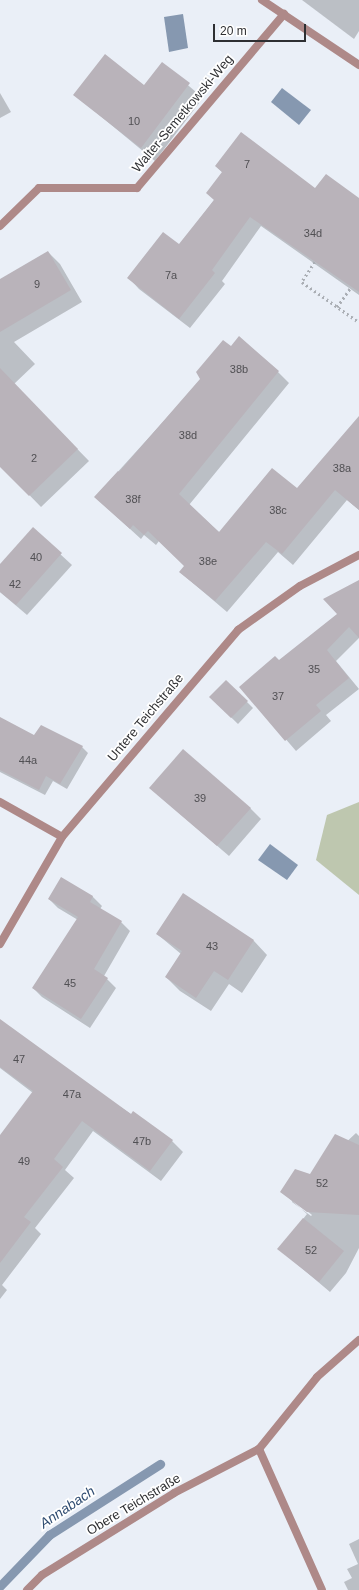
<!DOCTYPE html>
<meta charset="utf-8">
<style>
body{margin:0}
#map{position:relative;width:359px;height:1590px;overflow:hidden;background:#eaeff7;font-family:Helvetica,sans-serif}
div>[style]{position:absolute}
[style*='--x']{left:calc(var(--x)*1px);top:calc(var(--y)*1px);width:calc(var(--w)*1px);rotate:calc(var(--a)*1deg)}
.green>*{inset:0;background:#bec7af}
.water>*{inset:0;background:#8698b0}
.shadow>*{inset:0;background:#0003}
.stream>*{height:9px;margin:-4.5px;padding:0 4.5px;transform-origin:4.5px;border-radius:4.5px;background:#8698b0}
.building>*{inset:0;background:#b9b3ba}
.path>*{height:2.5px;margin-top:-1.25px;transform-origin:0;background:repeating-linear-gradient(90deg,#aaaeb4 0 2px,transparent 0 5px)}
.street>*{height:8px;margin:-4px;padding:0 4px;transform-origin:4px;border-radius:4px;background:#ae8988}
span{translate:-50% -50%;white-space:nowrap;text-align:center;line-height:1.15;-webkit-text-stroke:3.5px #fff;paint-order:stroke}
.number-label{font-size:11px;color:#515054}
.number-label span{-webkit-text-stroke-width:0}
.street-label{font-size:13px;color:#2e2f32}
.water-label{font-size:14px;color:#2f4c71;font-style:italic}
.scale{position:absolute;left:213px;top:24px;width:93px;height:18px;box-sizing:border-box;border:2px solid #2e2f32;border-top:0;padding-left:5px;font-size:12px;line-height:14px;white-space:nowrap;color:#2e2f32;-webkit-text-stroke:3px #fff;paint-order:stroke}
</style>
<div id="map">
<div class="green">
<div style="clip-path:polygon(359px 802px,359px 895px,316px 860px,327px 815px)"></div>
</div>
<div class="water">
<div style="clip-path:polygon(183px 14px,188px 48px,169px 52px,164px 17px)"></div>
<div style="clip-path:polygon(282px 88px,311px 110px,299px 125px,271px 102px)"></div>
<div style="clip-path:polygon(270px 844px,298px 865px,287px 880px,258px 860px)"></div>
</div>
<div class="shadow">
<div style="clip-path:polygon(302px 0,359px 0,359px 31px,354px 39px)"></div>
<div style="clip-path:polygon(162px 63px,203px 98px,155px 161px,75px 95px,145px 86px)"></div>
<div style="clip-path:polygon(0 93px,11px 112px,0 118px)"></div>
<div style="clip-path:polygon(216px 166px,359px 199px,359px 295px,261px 226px,222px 281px,225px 284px,190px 328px,139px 289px,129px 278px,179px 246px,214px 200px,223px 173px)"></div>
<div style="clip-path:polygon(48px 252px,60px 264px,82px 302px,14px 342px,35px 364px,14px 384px,89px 461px,41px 507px,0 465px,0 280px)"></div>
<div style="clip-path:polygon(231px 347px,278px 372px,289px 383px,189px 505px,220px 533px,297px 490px,359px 433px,359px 510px,347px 500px,293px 565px,278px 552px,227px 612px,180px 572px,185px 566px,159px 541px,156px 545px,144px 535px,141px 539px,95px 497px)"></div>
<div style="clip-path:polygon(33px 529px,72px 565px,27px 615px,0 592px,0 566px)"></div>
<div style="clip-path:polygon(359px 593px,359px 638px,336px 661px,359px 689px,326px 715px,331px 721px,296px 751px,241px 687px,279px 661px,338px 614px)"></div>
<div style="clip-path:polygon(226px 681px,253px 708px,238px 724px,210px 697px)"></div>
<div style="clip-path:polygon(0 734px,34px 736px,82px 747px,88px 753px,67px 789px,53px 781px,45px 795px,0 772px)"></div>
<div style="clip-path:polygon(150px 788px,250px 808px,261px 819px,229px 856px)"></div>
<div style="clip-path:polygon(183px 895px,254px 941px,267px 955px,242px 993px,229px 984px,211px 1011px,180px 991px,166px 977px,181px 954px,157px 934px)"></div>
<div style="clip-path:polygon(92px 896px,102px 906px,100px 909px,121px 922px,130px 931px,104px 976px,116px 988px,90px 1028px,42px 997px,33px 988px,78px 920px,58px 908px,49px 899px)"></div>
<div style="clip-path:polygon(0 1028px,172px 1141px,183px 1152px,161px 1181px,93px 1131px,65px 1170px,74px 1178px,35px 1228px,41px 1234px,2px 1285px,7px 1290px,0 1299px,0 1136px,33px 1093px,0 1068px)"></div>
<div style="clip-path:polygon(evenodd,356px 1133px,359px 1136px,359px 1248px,346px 1273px,330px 1292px,279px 1249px,307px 1214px,281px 1191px,311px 1175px,356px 1133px,292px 1199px,312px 1215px,311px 1216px,292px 1202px,292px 1199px)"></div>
<div style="clip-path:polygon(359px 1539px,359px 1590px,348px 1590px,344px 1582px,352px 1578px,347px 1569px,358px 1564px,349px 1544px)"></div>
</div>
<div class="stream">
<div style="--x:0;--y:1586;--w:71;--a:-46.1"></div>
<div style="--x:49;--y:1535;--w:132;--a:-32.6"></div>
</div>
<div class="building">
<div style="clip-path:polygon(105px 54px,144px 85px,162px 62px,190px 83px,141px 148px,73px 95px)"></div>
<div style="clip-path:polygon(241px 132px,315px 188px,326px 174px,359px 198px,359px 292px,250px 217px,212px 270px,215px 273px,179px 319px,127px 278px,163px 232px,179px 244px,214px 200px,206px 193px,222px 172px,215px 166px)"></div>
<div style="clip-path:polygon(48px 251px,71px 290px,0 332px,0 279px)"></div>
<div style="clip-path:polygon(239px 336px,279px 371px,179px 494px,219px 532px,272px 468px,297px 488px,359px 416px,359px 510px,335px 490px,282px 554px,266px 542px,215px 601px,179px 572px,184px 566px,148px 531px,144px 535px,133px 525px,130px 529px,94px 497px,118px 471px,119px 472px,200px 379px,196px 372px,223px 340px,231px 346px)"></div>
<div style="clip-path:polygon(0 368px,78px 449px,29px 496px,0 467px)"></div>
<div style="clip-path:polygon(33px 527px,62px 553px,16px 605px,0 592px,0 564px)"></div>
<div style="clip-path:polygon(359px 580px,359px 638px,349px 627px,327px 650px,349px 678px,316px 705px,321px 711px,285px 741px,239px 687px,275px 656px,279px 660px,337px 614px,323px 599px)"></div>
<div style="clip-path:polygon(226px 680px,248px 701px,231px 718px,209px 697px)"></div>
<div style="clip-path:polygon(0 717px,34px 735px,41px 725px,83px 746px,60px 784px,46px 776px,39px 790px,0 770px)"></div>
<div style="clip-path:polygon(183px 749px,251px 808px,217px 846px,149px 788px)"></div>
<div style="clip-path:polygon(61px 877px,93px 896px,90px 902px,122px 921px,94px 969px,108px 978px,81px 1019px,32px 988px,78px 917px,48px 899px)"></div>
<div style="clip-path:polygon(183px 893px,254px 940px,228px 980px,214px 971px,196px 998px,165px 977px,182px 951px,156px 934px)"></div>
<div style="clip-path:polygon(0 1019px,131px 1114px,133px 1111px,173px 1140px,150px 1171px,82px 1121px,54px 1159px,63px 1167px,24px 1217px,31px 1222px,0 1263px,0 1135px,33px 1091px,0 1067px)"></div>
<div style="clip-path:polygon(335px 1134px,359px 1145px,359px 1215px,307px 1212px,280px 1192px,295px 1169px,310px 1174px)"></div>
<div style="clip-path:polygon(303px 1218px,344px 1251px,319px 1282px,277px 1249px)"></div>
</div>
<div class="path">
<div style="--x:315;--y:262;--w:24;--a:123"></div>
<div style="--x:302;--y:282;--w:70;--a:35.1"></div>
<div style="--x:337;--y:307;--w:24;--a:-55"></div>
</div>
<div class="street">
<div style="--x:262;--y:0;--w:117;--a:33.8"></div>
<div style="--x:0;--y:226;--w:54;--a:-44.3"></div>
<div style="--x:39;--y:188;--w:98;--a:0"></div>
<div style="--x:137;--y:188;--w:228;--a:-49.8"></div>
<div style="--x:0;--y:802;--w:71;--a:29.4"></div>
<div style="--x:0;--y:944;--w:124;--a:-59.9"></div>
<div style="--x:62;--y:837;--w:272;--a:-49.6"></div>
<div style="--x:238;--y:630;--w:76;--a:-35.4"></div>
<div style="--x:300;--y:586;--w:67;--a:-27.7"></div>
<div style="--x:259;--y:1449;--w:154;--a:65.9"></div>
<div style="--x:27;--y:1590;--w:21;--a:-45"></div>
<div style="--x:42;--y:1575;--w:155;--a:-31.8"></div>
<div style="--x:174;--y:1493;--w:96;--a:-27.4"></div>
<div style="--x:259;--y:1449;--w:92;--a:-51.1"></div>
<div style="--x:317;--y:1377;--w:56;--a:-41.4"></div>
</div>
<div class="number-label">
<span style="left:134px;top:121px">10</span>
<span style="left:247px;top:164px">7</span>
<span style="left:313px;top:233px">34d</span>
<span style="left:171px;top:275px">7a</span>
<span style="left:37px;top:284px">9</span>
<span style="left:239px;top:369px">38b</span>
<span style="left:188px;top:435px">38d</span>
<span style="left:34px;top:458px">2</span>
<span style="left:342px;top:468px">38a</span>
<span style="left:133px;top:499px">38f</span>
<span style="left:278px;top:510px">38c</span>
<span style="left:36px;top:557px">40</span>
<span style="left:208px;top:561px">38e</span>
<span style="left:15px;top:584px">42</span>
<span style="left:314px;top:669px">35</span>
<span style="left:278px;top:696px">37</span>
<span style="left:28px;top:760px">44a</span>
<span style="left:200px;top:798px">39</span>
<span style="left:212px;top:946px">43</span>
<span style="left:70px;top:983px">45</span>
<span style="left:19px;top:1059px">47</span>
<span style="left:72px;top:1094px">47a</span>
<span style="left:142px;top:1141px">47b</span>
<span style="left:24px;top:1161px">49</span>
<span style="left:322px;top:1183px">52</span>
<span style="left:311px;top:1250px">52</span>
</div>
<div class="street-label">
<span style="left:183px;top:114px;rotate:-50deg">Walter-Semetkowski-Weg</span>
<span style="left:146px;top:718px;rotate:-50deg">Untere Teichstraße</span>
<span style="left:134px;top:1505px;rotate:-31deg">Obere Teichstraße</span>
</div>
<div class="water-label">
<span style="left:67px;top:1507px;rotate:-34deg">Annabach</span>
</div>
<div class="scale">20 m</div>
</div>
